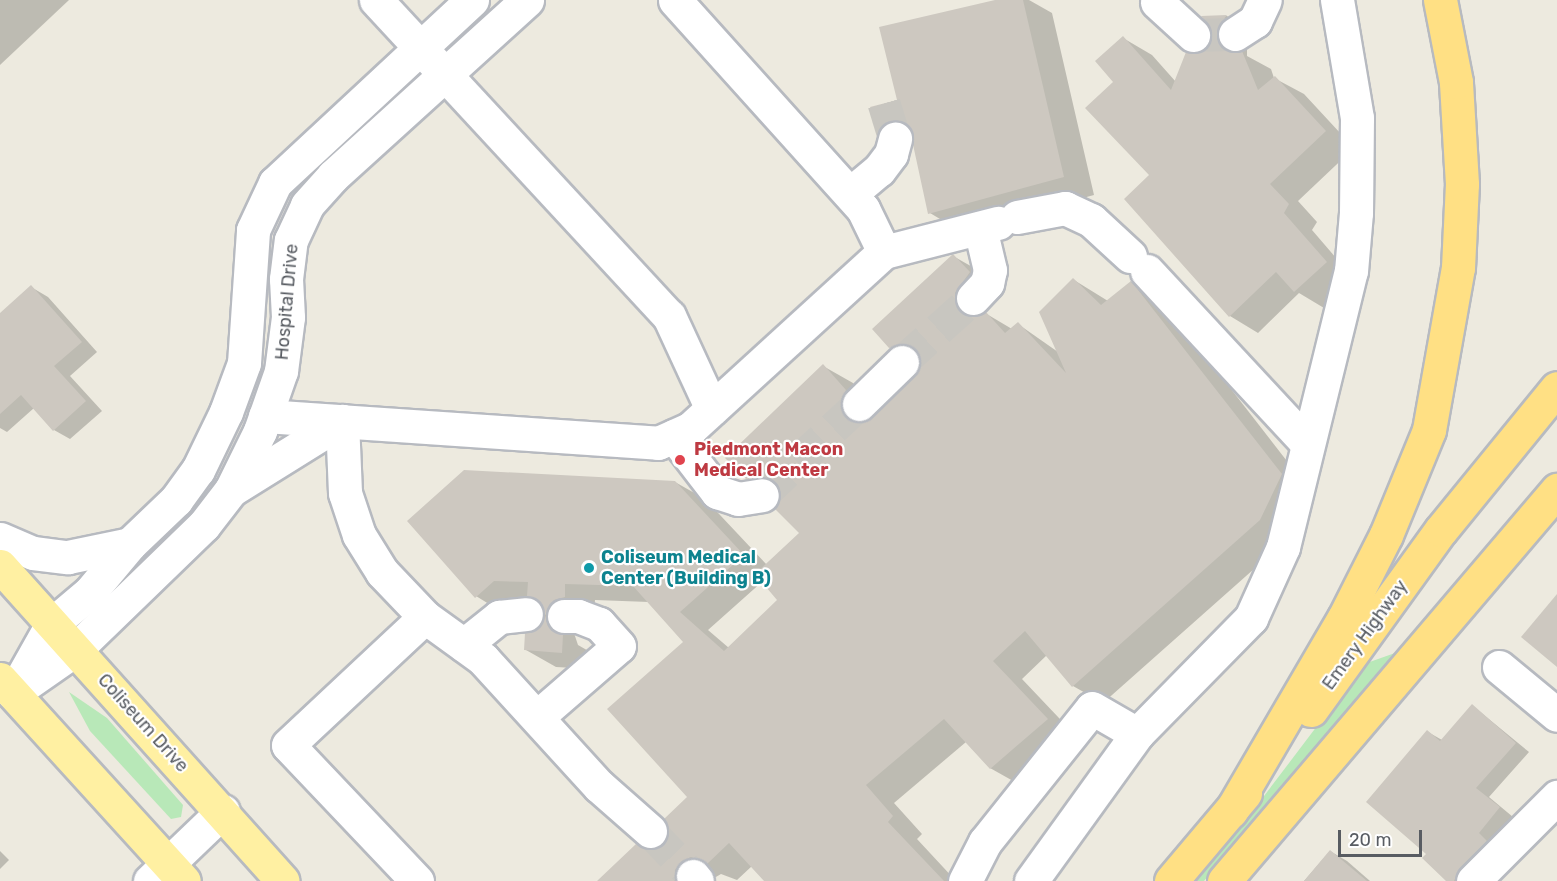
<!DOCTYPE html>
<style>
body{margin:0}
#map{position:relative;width:1557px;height:881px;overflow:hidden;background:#edeadf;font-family:Rubik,sans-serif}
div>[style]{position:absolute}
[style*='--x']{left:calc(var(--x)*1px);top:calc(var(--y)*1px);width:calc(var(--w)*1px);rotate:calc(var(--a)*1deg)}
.green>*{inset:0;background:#b8e8b8}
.shadow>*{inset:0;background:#0003}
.building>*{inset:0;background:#cdc8c0}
.minor-tunnel>*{height:33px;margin-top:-16.5px;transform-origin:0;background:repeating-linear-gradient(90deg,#c8c6c0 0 33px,transparent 0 49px)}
.roads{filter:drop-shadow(2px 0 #b7bac0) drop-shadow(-2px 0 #b7bac0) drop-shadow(0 2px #b7bac0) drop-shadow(0 -2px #b7bac0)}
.minor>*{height:33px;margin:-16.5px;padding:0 16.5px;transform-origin:16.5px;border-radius:16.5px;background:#fff}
.major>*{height:33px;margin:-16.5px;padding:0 16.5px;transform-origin:16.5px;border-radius:16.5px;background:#fff0a2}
.highway>*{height:33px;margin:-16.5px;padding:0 16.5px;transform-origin:16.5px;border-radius:16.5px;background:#ffe084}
.dots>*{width:16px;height:16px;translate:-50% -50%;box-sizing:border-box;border:3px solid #fff;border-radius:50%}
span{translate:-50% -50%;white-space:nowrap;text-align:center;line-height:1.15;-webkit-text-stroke:4.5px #fff;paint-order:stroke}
.street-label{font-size:18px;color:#585c62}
.health-label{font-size:18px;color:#be3a42;font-weight:700}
.left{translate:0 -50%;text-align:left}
.culture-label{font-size:18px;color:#0d838f;font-weight:700}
.scale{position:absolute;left:1338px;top:830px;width:84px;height:27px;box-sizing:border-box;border:3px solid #585c62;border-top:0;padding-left:8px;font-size:18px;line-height:21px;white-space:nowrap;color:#585c62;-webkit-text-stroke:4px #fff;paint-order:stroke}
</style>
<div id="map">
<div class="green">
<div style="clip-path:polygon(1395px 653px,1204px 881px,1193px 881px,1236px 833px,1364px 664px)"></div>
<div style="clip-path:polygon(69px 692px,107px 718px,183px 805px,181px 817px,171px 819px,90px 731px)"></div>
</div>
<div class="shadow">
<div style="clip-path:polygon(0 0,69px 0,0 65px)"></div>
<div style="clip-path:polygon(1002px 0,1029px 0,1052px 13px,1094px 195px,960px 231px,930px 213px,914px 145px,908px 151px,878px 134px,899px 101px)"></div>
<div style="clip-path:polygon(1227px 16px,1255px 33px,1247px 43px,1247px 56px,1271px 69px,1274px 78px,1304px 94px,1354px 148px,1298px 201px,1317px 222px,1312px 230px,1355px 280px,1324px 308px,1299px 293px,1258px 333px,1230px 316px,1115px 82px,1123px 38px,1152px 55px,1176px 82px,1213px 40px,1212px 28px,1204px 17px)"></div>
<div style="clip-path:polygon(evenodd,953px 256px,983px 273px,999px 290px,985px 313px,1012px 329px,1018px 324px,1058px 352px,1074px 280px,1108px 301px,1132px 282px,1161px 299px,1311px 492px,1290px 537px,1103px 703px,1073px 686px,1047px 655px,1022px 679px,1077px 737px,1020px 785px,990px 768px,966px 742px,894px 803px,922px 834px,917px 839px,956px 881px,766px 881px,752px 866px,737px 880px,721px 874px,709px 881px,601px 881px,647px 851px,665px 845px,690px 797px,685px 642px,649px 602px,595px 600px,594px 614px,584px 617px,574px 633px,578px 645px,592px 653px,592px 669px,556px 667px,526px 650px,546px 613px,542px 603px,524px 597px,505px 614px,476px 596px,410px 521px,675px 482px,705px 499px,767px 565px,801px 534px,781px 495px,747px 478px,823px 366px,853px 383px,875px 408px,871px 419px,916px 376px,920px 364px,890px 347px,953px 256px,763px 581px,779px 600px,729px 648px,708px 630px,763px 581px)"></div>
<div style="clip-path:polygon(31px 287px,48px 297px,97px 352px,70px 376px,102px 411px,70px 439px,54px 430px,34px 408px,7px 432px,0 428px,0 315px)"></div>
<div style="clip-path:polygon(1473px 706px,1529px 752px,1489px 797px,1513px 817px,1492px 842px,1471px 881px,1449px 881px,1428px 854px,1428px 732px,1442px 740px)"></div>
<div style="clip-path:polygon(0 851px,9px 860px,0 869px)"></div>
<div style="clip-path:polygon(1330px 851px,1347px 861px,1370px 881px,1304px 881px)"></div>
</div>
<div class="building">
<div style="clip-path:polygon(995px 0,1023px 0,1064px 177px,928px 214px,909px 126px,891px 121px,877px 135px,870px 107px,897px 100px,879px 27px)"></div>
<div style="clip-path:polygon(1227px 15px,1218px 26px,1219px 44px,1227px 51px,1242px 51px,1258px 90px,1275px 76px,1326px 131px,1270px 184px,1289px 204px,1284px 213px,1327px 262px,1294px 292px,1276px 272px,1229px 317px,1124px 199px,1149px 175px,1085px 108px,1113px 82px,1095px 61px,1123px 36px,1171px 90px,1186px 52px,1199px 53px,1211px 40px,1211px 29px,1201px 16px)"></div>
<div style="clip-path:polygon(953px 254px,970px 272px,955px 293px,960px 311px,969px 316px,986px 312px,1005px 333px,1018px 322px,1066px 373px,1039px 312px,1073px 278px,1101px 305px,1131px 281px,1282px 474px,1260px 520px,1072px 687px,1025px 631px,993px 661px,1048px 719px,990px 769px,944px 719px,866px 785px,893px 816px,888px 822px,944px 881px,764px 881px,729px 843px,707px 864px,691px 857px,682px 861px,675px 870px,675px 881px,597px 881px,636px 844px,647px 849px,664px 844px,668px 834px,664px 819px,687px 797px,607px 709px,683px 642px,633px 586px,565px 584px,565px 597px,554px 600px,545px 615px,548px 626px,563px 635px,562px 653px,524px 650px,525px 633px,538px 629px,545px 613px,541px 602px,527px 596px,528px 582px,494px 581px,475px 598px,407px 521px,464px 470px,675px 481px,744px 555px,680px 612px,724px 651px,777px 600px,755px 574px,799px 533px,775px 509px,781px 493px,776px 483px,768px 477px,746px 479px,725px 458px,823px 364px,846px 390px,841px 400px,845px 417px,855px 422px,872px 417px,915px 375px,920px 358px,908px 344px,889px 348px,872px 329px)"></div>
<div style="clip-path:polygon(31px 285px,82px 342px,54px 366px,86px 401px,53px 431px,21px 395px,0 414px,0 313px)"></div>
<div style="clip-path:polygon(1557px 594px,1557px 667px,1521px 637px)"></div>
<div style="clip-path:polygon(1472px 704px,1516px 743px,1476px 788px,1500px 807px,1479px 833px,1487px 841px,1460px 868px,1454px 881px,1446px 881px,1422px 858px,1426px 854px,1366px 802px,1427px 730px,1440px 741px)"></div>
<div style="clip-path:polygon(1330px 850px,1367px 881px,1304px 881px)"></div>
</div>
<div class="minor-tunnel">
<div style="--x:1193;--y:35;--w:42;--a:-1.4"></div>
<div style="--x:884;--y:103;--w:38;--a:73"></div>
<div style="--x:902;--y:362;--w:96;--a:-42"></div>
<div style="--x:762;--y:495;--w:133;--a:-43.2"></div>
<div style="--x:650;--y:831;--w:62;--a:46.3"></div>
</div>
<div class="roads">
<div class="minor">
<div style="--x:376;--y:0;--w:431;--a:47.2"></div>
<div style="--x:669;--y:316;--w:102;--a:65.2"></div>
<div style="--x:1157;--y:2;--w:49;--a:42.5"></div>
<div style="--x:1235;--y:34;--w:24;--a:-33"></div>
<div style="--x:1255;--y:21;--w:23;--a:-65"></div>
<div style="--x:850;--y:194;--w:38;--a:-40"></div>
<div style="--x:879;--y:170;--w:20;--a:-53"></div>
<div style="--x:891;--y:154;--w:16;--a:-75"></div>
<div style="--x:1017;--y:217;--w:49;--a:-10.6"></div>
<div style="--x:1065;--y:208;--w:29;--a:25"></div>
<div style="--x:1091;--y:220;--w:53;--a:42.7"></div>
<div style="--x:884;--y:252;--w:118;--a:-14.3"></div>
<div style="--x:1147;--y:271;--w:233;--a:47.1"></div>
<div style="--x:973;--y:298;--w:21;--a:-47"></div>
<div style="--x:987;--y:283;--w:13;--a:-77"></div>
<div style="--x:990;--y:270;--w:43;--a:-103.4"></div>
<div style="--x:859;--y:404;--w:60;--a:-44.3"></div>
<div style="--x:265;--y:416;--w:394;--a:3.9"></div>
<div style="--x:658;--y:443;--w:36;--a:-24"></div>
<div style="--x:691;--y:428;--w:261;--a:-42.4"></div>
<div style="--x:884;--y:252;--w:48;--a:-116"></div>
<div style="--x:863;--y:209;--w:281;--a:-132"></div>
<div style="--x:674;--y:436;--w:71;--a:52.5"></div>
<div style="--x:717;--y:492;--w:22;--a:18"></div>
<div style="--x:738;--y:499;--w:24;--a:-9"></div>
<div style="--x:231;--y:490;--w:131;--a:-31.9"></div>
<div style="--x:342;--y:421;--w:72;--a:87.6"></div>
<div style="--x:345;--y:493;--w:44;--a:71.6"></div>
<div style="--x:359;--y:535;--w:44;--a:58.1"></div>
<div style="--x:382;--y:572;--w:62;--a:46.3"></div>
<div style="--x:425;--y:617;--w:72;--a:35.9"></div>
<div style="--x:483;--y:659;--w:172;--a:47.6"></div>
<div style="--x:599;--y:786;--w:68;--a:41.4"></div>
<div style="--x:0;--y:539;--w:36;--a:23"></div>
<div style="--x:33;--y:553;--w:35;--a:7"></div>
<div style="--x:68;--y:557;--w:63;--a:-11.8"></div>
<div style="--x:464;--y:645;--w:45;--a:-38.7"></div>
<div style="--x:499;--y:617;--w:27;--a:-6"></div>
<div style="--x:1499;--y:667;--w:75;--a:39.6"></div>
<div style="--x:17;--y:686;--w:71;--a:-60.6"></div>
<div style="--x:52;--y:624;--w:50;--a:-40.1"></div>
<div style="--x:90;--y:592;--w:62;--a:-50.2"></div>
<div style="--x:130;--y:544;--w:64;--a:-43.7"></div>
<div style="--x:176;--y:500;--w:37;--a:-54"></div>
<div style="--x:198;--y:470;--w:64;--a:-64.2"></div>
<div style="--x:226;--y:412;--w:52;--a:-69.8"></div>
<div style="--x:244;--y:363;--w:133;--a:-86.1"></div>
<div style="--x:253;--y:230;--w:52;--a:-64.9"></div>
<div style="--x:275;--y:183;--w:269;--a:-42.9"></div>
<div style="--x:13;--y:693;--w:77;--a:-34.9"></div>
<div style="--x:76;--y:649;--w:178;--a:-44.1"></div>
<div style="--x:204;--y:525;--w:44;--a:-52.4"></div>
<div style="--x:231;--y:490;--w:66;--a:-63.8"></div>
<div style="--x:260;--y:431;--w:64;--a:-70.7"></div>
<div style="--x:281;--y:371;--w:54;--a:-82.6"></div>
<div style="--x:288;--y:317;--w:38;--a:-93"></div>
<div style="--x:286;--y:279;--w:39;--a:-83"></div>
<div style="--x:291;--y:240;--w:38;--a:-65"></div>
<div style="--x:307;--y:205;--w:39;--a:-48"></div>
<div style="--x:333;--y:176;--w:262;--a:-42.2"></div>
<div style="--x:537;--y:717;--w:108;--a:-40.9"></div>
<div style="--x:619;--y:646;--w:30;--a:-132"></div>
<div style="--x:599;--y:624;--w:22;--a:-159"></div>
<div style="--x:578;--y:616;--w:14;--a:180"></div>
<div style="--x:693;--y:876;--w:6;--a:51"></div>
<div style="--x:150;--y:881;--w:101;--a:-43.8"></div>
<div style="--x:417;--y:881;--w:187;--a:-133.5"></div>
<div style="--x:288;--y:745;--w:187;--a:-43.1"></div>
<div style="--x:965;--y:881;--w:44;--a:-62.9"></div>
<div style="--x:985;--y:842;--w:171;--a:-51.4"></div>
<div style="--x:1092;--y:708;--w:52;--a:30"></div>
<div style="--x:1137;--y:734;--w:163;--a:-45.5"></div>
<div style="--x:1251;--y:618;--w:78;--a:-65.7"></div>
<div style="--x:1283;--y:547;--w:284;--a:-76.2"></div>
<div style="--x:1351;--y:271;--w:58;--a:-85.1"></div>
<div style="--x:1356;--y:213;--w:95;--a:-89.4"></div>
<div style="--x:1357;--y:118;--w:120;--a:-99.6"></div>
<div style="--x:1031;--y:881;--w:181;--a:-54.2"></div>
<div style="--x:1473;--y:881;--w:119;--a:-45"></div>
</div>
<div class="major">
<div style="--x:0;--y:566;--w:423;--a:48.1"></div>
<div style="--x:0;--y:679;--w:273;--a:47.7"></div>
</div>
<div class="highway">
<div style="--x:1311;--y:710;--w:222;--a:-54.2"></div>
<div style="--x:1441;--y:530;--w:183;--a:-50.8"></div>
<div style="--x:1231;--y:811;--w:224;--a:-59.7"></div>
<div style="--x:1344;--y:618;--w:93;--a:-63.2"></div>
<div style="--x:1386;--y:535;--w:113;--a:-67.7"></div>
<div style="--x:1429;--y:430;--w:165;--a:-79.9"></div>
<div style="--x:1458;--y:268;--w:84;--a:-87.3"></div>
<div style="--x:1462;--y:184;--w:102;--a:-93.4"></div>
<div style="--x:1456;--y:82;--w:84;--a:-101"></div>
<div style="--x:1171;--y:881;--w:115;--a:-49.9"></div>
<div style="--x:1224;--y:881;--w:514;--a:-49.58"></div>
</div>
</div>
<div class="dots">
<div style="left:680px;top:460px;background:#e0444e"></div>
<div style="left:589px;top:568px;background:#0f9aa8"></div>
</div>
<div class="street-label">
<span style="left:287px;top:302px;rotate:-85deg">Hospital Drive</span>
<span style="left:1365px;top:635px;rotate:-54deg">Emery Highway</span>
<span style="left:143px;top:723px;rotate:48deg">Coliseum Drive</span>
</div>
<div class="health-label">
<span class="left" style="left:694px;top:460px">Piedmont Macon<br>Medical Center</span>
</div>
<div class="culture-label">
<span class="left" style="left:601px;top:568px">Coliseum Medical<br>Center (Building B)</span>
</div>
<div class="scale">20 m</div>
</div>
